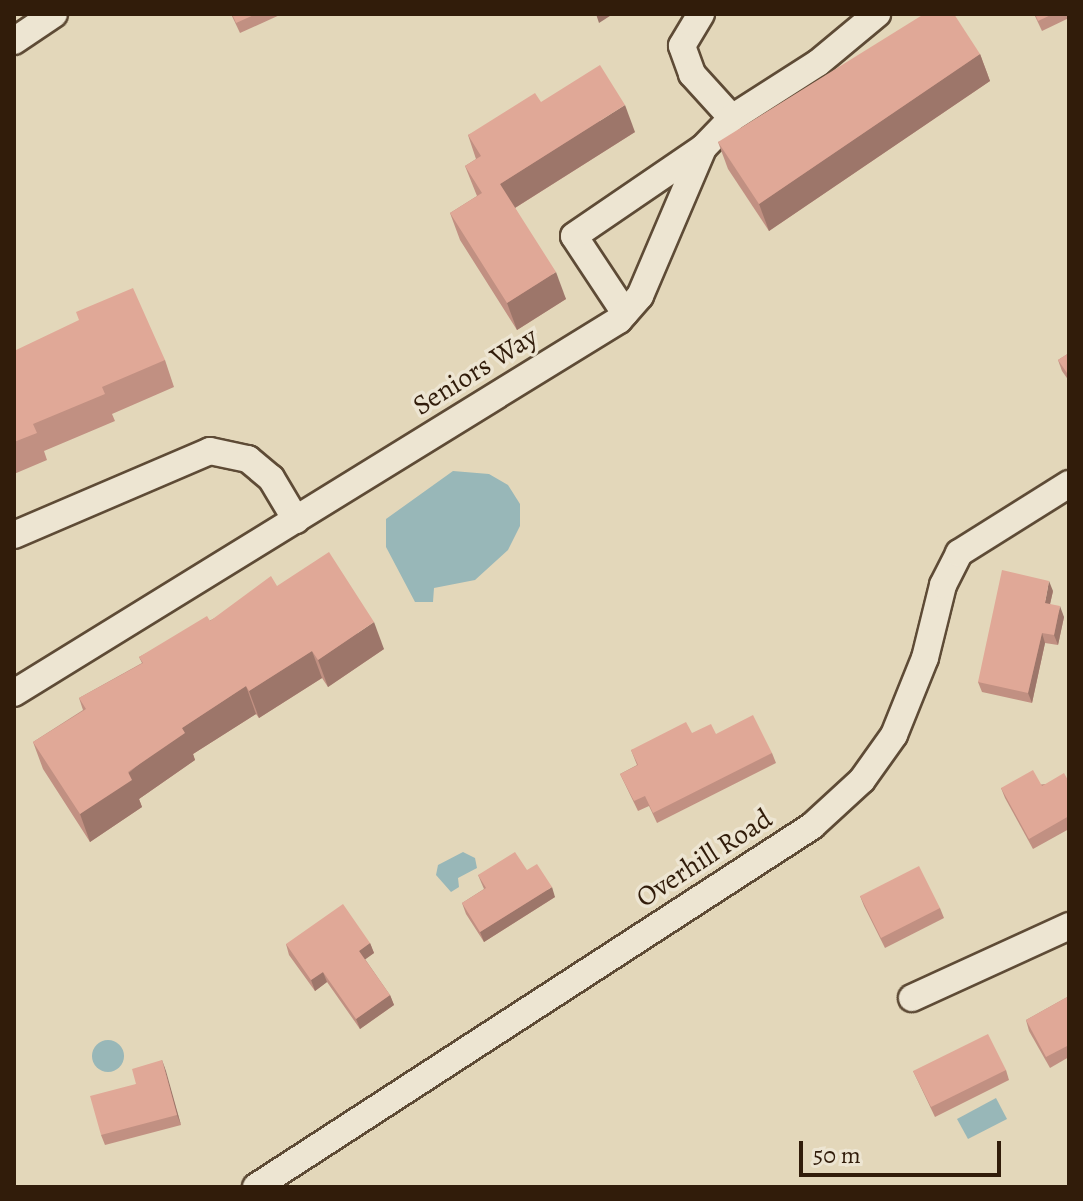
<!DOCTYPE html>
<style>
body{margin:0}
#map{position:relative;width:1083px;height:1201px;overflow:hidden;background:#e3d7ba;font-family:Alegreya,serif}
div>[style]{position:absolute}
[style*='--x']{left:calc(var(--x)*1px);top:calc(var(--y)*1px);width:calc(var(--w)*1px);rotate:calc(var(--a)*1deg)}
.water>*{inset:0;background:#98b7b8}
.round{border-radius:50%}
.roads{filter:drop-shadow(2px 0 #5e4b36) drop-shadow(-2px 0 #5e4b36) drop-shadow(0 2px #5e4b36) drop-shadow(0 -2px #5e4b36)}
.minor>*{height:26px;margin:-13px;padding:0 13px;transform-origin:13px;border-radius:13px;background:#ede5d2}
.wall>*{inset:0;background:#c19082}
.shaded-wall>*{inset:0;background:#9d766a}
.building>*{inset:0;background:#e0a897}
span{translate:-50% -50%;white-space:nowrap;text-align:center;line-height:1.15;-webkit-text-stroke:7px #ede5d2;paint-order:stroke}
.street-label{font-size:28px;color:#311c0a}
.frame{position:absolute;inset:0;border:16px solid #311c0a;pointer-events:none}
.scale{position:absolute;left:799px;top:1141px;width:202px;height:36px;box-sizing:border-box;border:4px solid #311c0a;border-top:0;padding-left:10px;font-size:24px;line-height:28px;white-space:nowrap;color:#311c0a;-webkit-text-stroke:6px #ede5d2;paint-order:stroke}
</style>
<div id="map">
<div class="water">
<div style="clip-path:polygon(453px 471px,489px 474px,508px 485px,520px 504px,520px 526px,508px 550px,475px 580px,434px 588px,433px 602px,415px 602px,386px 547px,386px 519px)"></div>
<div style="clip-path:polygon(463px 852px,475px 858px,477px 868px,458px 878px,459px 887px,451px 892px,436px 875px,438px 865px)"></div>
<div class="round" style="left:92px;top:1040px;width:32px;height:32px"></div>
<div style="clip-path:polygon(996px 1098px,1007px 1119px,968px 1139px,957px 1119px)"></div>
</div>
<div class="roads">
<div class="minor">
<div style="--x:701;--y:14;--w:37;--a:121"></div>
<div style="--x:682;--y:46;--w:30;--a:70"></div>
<div style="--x:692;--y:74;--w:59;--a:47.7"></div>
<div style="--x:14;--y:41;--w:48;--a:-34"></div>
<div style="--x:625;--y:313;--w:92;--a:-123.5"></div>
<div style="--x:574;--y:236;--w:156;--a:-34.3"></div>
<div style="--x:14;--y:535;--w:213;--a:-23.2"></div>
<div style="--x:210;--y:451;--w:39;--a:12"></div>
<div style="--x:248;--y:459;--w:30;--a:40"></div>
<div style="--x:271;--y:478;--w:49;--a:59.2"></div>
<div style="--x:14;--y:693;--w:711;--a:-31.66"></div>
<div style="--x:619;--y:320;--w:32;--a:-49"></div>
<div style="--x:640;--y:296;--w:161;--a:-66.9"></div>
<div style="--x:703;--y:148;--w:42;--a:-46"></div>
<div style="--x:732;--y:118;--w:102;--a:-32.6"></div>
<div style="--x:818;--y:63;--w:77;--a:-39.7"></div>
<div style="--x:912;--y:998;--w:173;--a:-24.6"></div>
<div style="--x:256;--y:1187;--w:663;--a:-32.99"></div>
<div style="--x:812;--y:826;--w:68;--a:-42.6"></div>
<div style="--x:862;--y:780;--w:55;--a:-54.6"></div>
<div style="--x:894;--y:735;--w:83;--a:-68.1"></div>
<div style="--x:925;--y:658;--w:75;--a:-76.1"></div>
<div style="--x:943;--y:585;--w:36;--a:-63"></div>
<div style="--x:959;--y:553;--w:130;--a:-32.1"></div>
</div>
</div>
<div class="wall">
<div style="clip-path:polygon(231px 14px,282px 14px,240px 33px)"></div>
<div style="clip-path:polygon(1034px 14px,1069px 14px,1069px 18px,1042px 31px)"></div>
<div style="clip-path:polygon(980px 54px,990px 81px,769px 231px,728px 169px,718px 142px)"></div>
<div style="clip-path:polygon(541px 102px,635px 132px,515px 208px,566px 299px,517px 330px,460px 240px,450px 213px,477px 196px,465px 166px,476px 159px,468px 135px)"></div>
<div style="clip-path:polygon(14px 351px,165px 360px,174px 387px,112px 414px,115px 421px,44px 451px,47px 460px,14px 474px)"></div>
<div style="clip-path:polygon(1069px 353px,1069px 381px,1062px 371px,1058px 360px)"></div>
<div style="clip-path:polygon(277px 586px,384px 649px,328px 687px,322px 678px,259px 718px,256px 714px,193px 754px,195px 760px,139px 799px,142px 807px,90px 842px,43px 769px,33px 742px,83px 710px,79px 698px,142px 663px,139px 657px)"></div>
<div style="clip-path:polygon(1053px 591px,1050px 604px,1064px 617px,1058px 645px,1045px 643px,1032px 703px,982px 692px,978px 682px)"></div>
<div style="clip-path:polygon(692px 733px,716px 734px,772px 753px,776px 763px,657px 823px,649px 806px,638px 811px,620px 774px,637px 765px,631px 750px)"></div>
<div style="clip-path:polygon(1069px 782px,1069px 829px,1033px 849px,1005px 798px,1001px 788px)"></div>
<div style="clip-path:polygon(527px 870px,555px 897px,484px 942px,466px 914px,462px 903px,484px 889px,478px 875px)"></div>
<div style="clip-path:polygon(860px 896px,940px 908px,944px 918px,885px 948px,864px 906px)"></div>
<div style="clip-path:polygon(370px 943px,374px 953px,365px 959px,390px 995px,394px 1005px,360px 1029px,327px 982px,315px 991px,289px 955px,286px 944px)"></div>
<div style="clip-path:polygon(1069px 996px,1069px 1057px,1050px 1068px,1029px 1031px,1026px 1020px)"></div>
<div style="clip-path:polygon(162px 1060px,181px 1125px,105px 1145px,101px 1135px,136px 1084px)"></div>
<div style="clip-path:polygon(1006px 1070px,1009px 1080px,935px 1117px,913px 1071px)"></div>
</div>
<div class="shaded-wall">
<div style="clip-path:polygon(596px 14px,613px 14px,599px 23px)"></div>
<div style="clip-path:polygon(980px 54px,990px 81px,769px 231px,759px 204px)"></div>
<div style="clip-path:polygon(625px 105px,635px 132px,510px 211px,500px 184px)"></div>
<div style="clip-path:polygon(556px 272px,566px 299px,517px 330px,507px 303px)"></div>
<div style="clip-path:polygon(1049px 581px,1053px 591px,1048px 613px,1045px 603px)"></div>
<div style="clip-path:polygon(1060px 606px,1064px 617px,1058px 645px,1054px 635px)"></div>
<div style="clip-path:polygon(374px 622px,384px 649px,328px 687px,318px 660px)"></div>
<div style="clip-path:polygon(1042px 633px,1045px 643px,1032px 703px,1028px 693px)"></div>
<div style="clip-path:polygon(312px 651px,322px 678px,259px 718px,249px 691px)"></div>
<div style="clip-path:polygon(246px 686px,256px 714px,193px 754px,195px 760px,139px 799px,142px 807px,90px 842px,80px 814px,182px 728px)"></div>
<div style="clip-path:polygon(552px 887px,555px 897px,484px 942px,480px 932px)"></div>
<div style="clip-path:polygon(370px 943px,374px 953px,363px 961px,359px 951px)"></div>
<div style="clip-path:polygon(323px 972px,327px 982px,315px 991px,311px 980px)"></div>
<div style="clip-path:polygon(390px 995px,394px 1005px,360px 1029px,356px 1019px)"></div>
<div style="clip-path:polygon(162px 1060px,166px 1071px,181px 1125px,177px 1115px)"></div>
</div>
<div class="building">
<div style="clip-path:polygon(232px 14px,256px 14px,236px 23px)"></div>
<div style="clip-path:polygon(924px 14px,954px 14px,980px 54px,759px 204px,718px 142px)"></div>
<div style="clip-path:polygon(1035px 14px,1053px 14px,1038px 21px)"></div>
<div style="clip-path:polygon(600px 65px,625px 105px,500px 184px,556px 272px,507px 303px,450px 213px,482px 193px,465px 166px,481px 156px,468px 135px,535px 93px,541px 102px)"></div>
<div style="clip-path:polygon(133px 288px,165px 360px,102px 387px,105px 394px,33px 424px,37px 433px,14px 442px,14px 351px,79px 320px,76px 312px)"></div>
<div style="clip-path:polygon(1069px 353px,1069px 376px,1058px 360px)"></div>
<div style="clip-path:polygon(329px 552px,374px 622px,318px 660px,312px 651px,249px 691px,246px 686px,182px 728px,185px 733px,128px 772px,132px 780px,80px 814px,33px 742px,86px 709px,79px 698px,143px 663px,139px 657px,207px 616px,210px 621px,271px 576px,277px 586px)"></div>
<div style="clip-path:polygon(1002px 570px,1049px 581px,1045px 603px,1060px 606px,1054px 635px,1042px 633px,1028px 693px,978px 682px)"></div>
<div style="clip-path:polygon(753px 715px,772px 753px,653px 813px,645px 796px,634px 801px,620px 774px,638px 765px,631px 750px,686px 722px,692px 733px,711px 724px,716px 734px)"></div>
<div style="clip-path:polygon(1033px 770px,1042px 786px,1064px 773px,1069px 782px,1069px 816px,1029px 839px,1001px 788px)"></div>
<div style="clip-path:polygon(515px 852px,527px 870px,537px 864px,552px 887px,480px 932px,462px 903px,486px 888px,478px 875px)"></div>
<div style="clip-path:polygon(919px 866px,940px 908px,881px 938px,860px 896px)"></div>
<div style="clip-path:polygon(343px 904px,370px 943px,359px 951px,390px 995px,356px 1019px,323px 972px,311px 980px,286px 944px)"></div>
<div style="clip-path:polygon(1069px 996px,1069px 1045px,1046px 1057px,1026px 1020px)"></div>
<div style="clip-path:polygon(988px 1034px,1006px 1070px,931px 1107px,913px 1071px)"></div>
<div style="clip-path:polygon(162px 1060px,177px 1115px,101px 1135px,90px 1096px,136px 1084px,132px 1069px)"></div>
</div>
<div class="street-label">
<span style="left:475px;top:371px;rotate:-32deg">Seniors Way</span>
<span style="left:704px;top:858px;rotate:-33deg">Overhill Road</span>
</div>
<div class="frame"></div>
<div class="scale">50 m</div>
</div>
